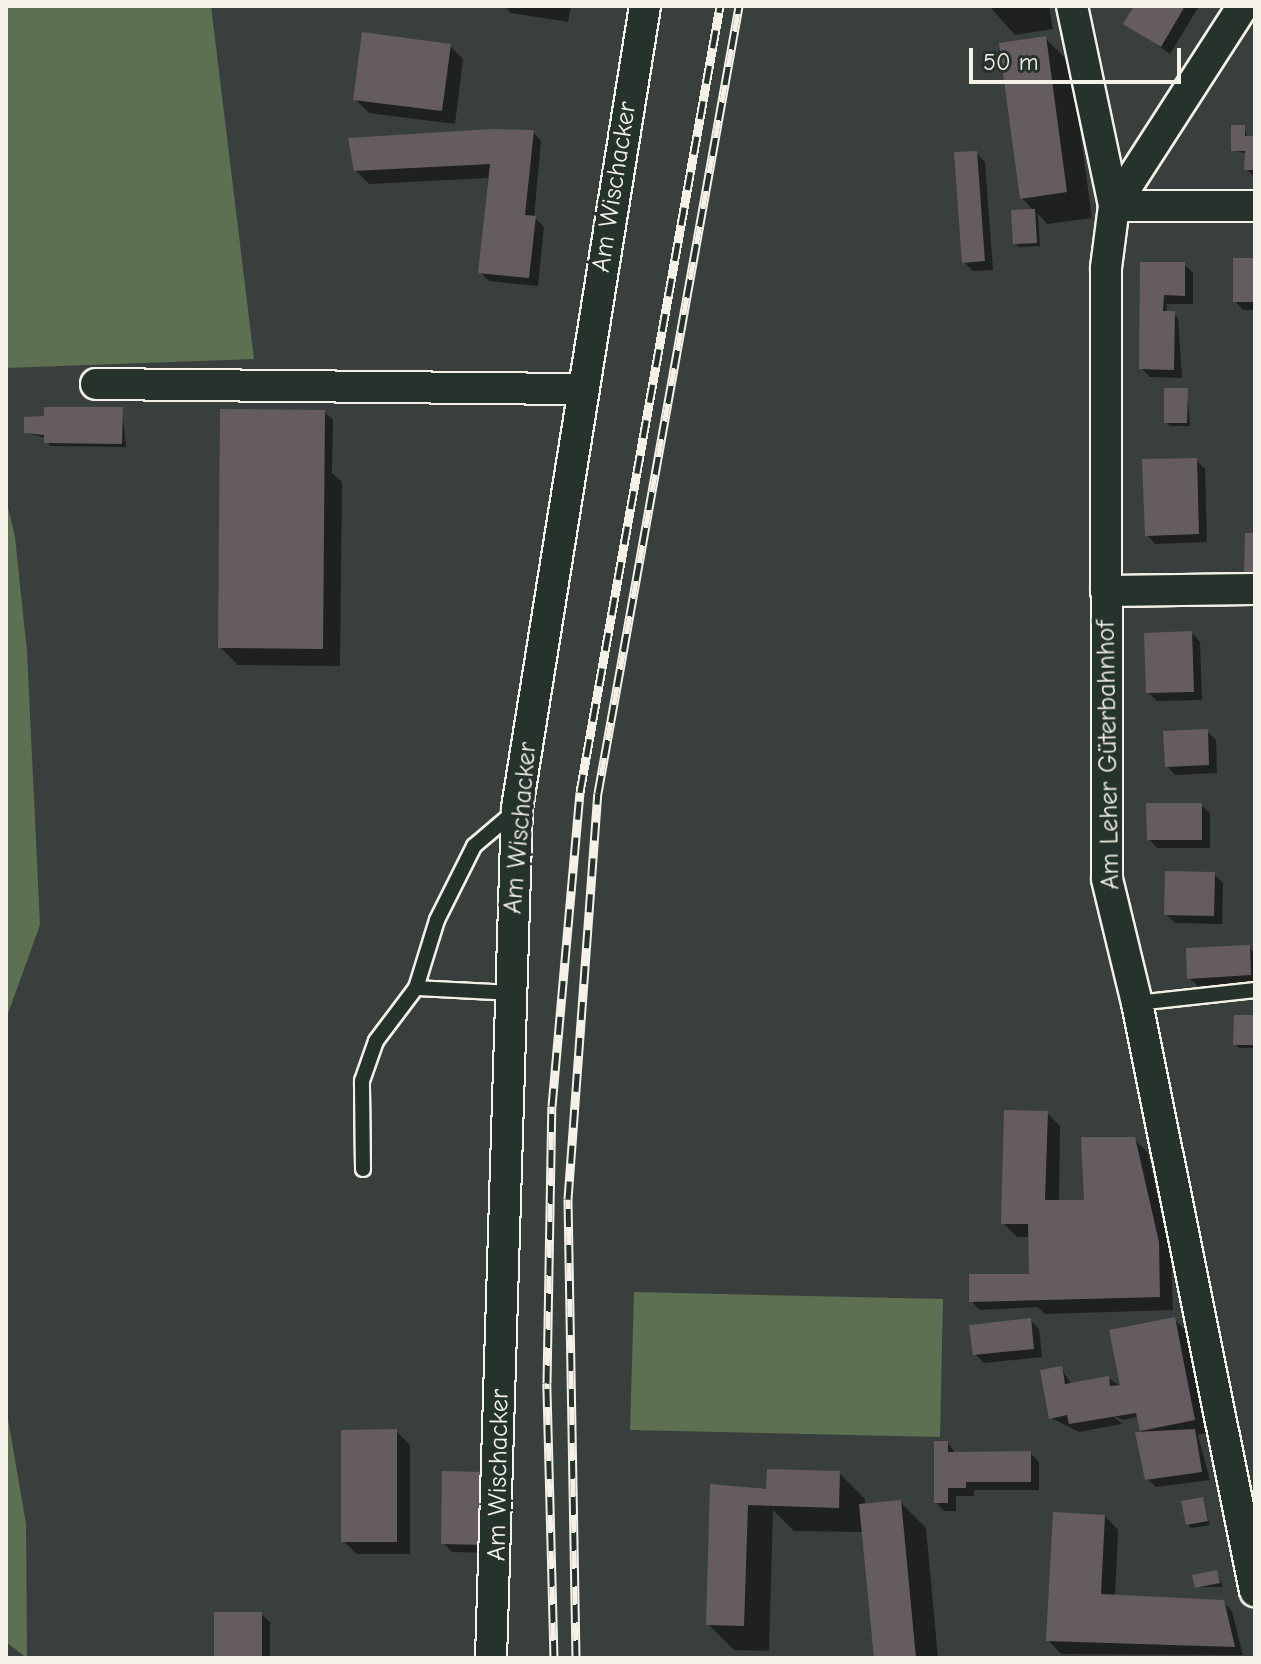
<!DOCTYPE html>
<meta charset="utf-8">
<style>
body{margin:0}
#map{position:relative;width:1261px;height:1664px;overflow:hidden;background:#393f3d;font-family:"Comic Neue",sans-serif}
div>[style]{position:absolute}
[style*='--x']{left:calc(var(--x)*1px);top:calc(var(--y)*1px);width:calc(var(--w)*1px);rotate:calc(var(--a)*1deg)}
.green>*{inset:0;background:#5e7052}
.shadow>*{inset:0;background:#0007}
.building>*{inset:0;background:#655c62}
.roads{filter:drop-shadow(2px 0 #f4f1e8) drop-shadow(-2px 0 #f4f1e8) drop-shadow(0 2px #f4f1e8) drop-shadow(0 -2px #f4f1e8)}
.lane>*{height:14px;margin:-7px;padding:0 7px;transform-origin:7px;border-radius:7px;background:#26332d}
.street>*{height:30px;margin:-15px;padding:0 15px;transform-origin:15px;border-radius:15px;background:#26332d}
.rail>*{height:9px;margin-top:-4.5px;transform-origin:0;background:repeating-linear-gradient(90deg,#26332d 0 18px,#f4f1e8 0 36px);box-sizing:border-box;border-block:2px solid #f4f1e8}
span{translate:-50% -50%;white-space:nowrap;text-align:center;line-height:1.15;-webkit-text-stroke:8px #26332d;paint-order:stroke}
.street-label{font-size:26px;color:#f4f1e8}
.frame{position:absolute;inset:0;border:8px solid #f4f1e8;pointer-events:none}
.scale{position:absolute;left:969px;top:48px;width:212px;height:36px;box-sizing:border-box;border:4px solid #f4f1e8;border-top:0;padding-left:10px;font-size:24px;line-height:28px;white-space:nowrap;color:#f4f1e8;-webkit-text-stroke:6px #26332d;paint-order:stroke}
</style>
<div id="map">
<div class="green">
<div style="clip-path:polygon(6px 6px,211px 6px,254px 359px,6px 368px)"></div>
<div style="clip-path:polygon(6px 499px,15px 537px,27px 652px,40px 925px,6px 1019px)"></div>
<div style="clip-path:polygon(634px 1292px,943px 1299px,940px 1437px,630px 1430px)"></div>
<div style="clip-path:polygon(6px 1407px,26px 1524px,27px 1658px,6px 1642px)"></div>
</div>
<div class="shadow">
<div style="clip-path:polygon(504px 6px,571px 6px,568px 22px,511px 13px)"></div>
<div style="clip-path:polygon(989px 6px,1049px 6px,1053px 29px,1015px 35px)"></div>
<div style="clip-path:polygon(1136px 6px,1199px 6px,1170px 54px,1126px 24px)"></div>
<div style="clip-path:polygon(1046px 39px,1071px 64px,1092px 218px,1047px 224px,1038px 214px,1040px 246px,1019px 247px,1015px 243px,1034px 211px,1022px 198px)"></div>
<div style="clip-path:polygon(450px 46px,463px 59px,455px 124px,369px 113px,355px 99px)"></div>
<div style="clip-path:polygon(1244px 127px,1248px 138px,1255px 138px,1255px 177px,1246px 169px,1247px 154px,1233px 150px)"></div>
<div style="clip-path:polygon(533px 132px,541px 141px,534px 217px,544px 227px,538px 286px,489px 281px,480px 272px,488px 178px,369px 184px,355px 170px)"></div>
<div style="clip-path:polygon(976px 153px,985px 162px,993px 270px,973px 271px,964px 262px)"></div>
<div style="clip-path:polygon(1255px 260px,1255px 310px,1243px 310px,1235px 301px)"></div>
<div style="clip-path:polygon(1142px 264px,1184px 264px,1193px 273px,1193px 304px,1167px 304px,1166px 313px,1178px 317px,1182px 378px,1150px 377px,1141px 368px)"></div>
<div style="clip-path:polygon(1187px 390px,1190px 426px,1170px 426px,1166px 422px)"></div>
<div style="clip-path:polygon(122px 409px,126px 447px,50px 446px,46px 438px,26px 433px)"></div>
<div style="clip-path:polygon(324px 412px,333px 420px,332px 473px,342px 482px,340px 666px,238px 665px,220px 647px)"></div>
<div style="clip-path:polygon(1196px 460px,1205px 469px,1207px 542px,1155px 544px,1147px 535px)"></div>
<div style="clip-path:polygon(1192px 633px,1200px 642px,1202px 700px,1157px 701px,1148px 692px)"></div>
<div style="clip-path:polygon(1207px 731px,1216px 740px,1217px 773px,1175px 775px,1167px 766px)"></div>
<div style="clip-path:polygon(1201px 805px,1210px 813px,1210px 848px,1157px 848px,1149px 839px)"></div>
<div style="clip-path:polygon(1214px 874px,1223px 883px,1222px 924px,1175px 923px,1166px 914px)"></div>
<div style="clip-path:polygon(1249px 947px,1255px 954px,1255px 984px,1198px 986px,1189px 978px)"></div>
<div style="clip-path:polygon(1255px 1017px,1255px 1048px,1239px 1048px,1235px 1044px)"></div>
<div style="clip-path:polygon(1047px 1113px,1060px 1126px,1059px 1202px,1086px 1202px,1134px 1139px,1148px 1153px,1171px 1257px,1173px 1310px,1045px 1314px,1038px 1307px,980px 1310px,971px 1301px,1031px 1276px,1030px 1237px,1017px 1237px,1003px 1223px)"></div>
<div style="clip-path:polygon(1174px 1319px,1188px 1333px,1207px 1433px,1198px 1435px,1210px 1480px,1156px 1487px,1147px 1479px,1139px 1416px,1123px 1420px,1111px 1414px,1122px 1424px,1079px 1432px,1051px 1418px,1061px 1368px,1072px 1385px,1108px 1378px,1122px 1387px)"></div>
<div style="clip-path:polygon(1030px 1320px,1039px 1329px,1042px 1357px,984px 1363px,975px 1354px)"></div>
<div style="clip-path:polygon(396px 1431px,410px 1445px,410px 1554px,357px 1554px,343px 1541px)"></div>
<div style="clip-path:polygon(948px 1443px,956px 1454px,1030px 1453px,1039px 1462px,1039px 1490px,974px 1490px,974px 1496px,956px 1496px,956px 1511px,944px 1511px,936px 1502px)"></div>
<div style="clip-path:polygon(444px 1473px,495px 1553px,452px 1552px,443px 1543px)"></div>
<div style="clip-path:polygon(839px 1473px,865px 1499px,865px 1506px,900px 1502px,926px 1528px,938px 1658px,876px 1658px,864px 1532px,794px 1531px,773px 1510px,769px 1651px,734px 1650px,708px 1624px,712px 1486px,765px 1491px)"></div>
<div style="clip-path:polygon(1203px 1499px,1210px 1525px,1191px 1528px,1187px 1524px)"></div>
<div style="clip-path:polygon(1105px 1516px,1118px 1530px,1115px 1597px,1223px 1602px,1232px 1611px,1243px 1655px,1061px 1654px,1048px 1640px)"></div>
<div style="clip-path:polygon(1217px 1572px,1223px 1587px,1197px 1587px)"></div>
<div style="clip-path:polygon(261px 1614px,270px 1622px,270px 1658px,216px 1658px)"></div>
</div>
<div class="building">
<div style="clip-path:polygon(1134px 6px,1185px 6px,1161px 47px,1123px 24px)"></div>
<div style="clip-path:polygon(362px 32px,451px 44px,442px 111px,353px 100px)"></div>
<div style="clip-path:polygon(1046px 36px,1067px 192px,1020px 199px,999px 43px)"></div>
<div style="clip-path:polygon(1231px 125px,1245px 125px,1245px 136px,1255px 136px,1255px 170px,1244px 170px,1245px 151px,1231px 151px)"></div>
<div style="clip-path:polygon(491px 129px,534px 130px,525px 215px,536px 216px,529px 278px,478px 273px,490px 164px,354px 171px,348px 138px)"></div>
<div style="clip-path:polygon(977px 151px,985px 261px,962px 263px,954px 152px)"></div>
<div style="clip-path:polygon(1035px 209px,1037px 243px,1013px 244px,1011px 210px)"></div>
<div style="clip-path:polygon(1233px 258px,1255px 258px,1255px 302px,1233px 302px)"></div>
<div style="clip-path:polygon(1140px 262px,1185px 262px,1185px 296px,1164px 295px,1163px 311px,1175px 311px,1174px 370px,1139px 369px)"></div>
<div style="clip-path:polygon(1164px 388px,1188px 388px,1187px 423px,1164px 423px)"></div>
<div style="clip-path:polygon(44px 407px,123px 407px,122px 444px,44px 443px,44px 435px,24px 433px,24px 417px,44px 416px)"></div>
<div style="clip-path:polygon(220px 409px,325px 410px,323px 649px,218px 648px)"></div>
<div style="clip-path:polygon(1197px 458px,1199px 534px,1145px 536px,1142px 459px)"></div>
<div style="clip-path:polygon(1245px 533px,1255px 533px,1255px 575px,1244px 575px)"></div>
<div style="clip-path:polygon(1192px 631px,1194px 692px,1146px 693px,1144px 633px)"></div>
<div style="clip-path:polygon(1208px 729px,1209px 765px,1165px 767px,1163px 731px)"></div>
<div style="clip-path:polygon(1146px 803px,1202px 803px,1202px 840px,1147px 840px)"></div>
<div style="clip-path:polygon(1165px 871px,1215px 872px,1214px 916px,1164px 915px)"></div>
<div style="clip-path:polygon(1250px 945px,1251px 975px,1187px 979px,1186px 948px)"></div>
<div style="clip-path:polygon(1234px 1015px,1255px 1015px,1255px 1045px,1233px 1045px)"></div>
<div style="clip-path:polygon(1004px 1110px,1048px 1111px,1045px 1200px,1084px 1200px,1081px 1137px,1135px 1137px,1159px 1242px,1160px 1297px,969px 1302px,969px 1274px,1029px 1274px,1028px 1224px,1001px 1224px)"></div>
<div style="clip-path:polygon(1175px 1317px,1195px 1420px,1140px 1431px,1136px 1413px,1069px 1424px,1067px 1415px,1049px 1419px,1040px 1370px,1062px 1366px,1065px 1384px,1109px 1376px,1110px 1386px,1120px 1385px,1109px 1330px)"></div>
<div style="clip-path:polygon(1031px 1318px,1034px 1349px,973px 1355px,969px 1325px)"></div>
<div style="clip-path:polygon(397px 1429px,397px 1542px,341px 1542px,341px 1430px)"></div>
<div style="clip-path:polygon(1195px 1429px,1202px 1472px,1145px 1480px,1135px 1432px)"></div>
<div style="clip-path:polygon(934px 1441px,948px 1441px,948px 1452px,1031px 1451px,1031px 1482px,966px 1482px,966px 1488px,948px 1488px,948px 1503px,934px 1503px)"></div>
<div style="clip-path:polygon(767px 1469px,840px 1471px,839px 1508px,748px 1505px,744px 1626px,706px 1625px,710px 1484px,766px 1489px)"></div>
<div style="clip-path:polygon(442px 1471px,487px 1472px,487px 1545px,441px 1544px)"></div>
<div style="clip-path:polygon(1203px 1497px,1208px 1521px,1186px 1525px,1181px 1501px)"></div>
<div style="clip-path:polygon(901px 1500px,916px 1658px,874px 1658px,859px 1504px)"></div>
<div style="clip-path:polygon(1053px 1512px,1105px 1515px,1101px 1594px,1224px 1600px,1235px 1647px,1046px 1641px)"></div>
<div style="clip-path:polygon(1217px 1570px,1220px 1583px,1195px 1588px,1192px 1575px)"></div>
<div style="clip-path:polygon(214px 1612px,262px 1612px,262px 1658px,214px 1658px)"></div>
</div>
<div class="roads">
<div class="lane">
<div style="--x:416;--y:988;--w:95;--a:3"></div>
<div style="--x:1137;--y:1003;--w:119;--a:-6.3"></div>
<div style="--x:363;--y:1169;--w:88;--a:-90.7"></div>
<div style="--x:362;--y:1081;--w:42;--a:-70.7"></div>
<div style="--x:376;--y:1041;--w:66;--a:-53"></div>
<div style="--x:416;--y:988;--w:71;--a:-72.8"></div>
<div style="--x:437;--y:920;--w:83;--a:-63.4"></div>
<div style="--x:474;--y:846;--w:52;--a:-40.4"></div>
</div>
<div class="street">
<div style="--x:1072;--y:6;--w:204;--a:78.1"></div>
<div style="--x:1114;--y:206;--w:63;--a:97.4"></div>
<div style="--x:1106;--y:268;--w:611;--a:89.91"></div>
<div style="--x:1107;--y:879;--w:128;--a:76.4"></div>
<div style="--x:1137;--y:1003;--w:600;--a:78.65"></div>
<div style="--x:1114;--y:206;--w:238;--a:-57.2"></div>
<div style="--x:1114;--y:206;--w:141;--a:0"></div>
<div style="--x:96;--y:384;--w:485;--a:0.6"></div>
<div style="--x:1106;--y:591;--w:149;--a:-0.8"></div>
<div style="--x:491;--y:1658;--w:850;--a:-88.25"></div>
<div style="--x:517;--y:808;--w:812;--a:-80.93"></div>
</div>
</div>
<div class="rail">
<div style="--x:554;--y:1658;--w:275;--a:-91.5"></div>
<div style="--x:547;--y:1383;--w:277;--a:-89"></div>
<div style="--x:552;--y:1106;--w:315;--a:-84.9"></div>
<div style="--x:580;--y:792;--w:798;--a:-79.9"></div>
<div style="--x:576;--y:1658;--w:459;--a:-91"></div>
<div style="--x:568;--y:1199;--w:407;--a:-85.8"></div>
<div style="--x:598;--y:793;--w:800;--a:-79.84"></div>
</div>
<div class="street-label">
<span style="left:615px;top:187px;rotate:-81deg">Am Wischacker</span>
<span style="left:1109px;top:755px;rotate:-91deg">Am Leher Güterbahnhof</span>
<span style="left:521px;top:828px;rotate:-85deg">Am Wischacker</span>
<span style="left:499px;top:1475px;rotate:-89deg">Am Wischacker</span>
</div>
<div class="frame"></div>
<div class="scale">50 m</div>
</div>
